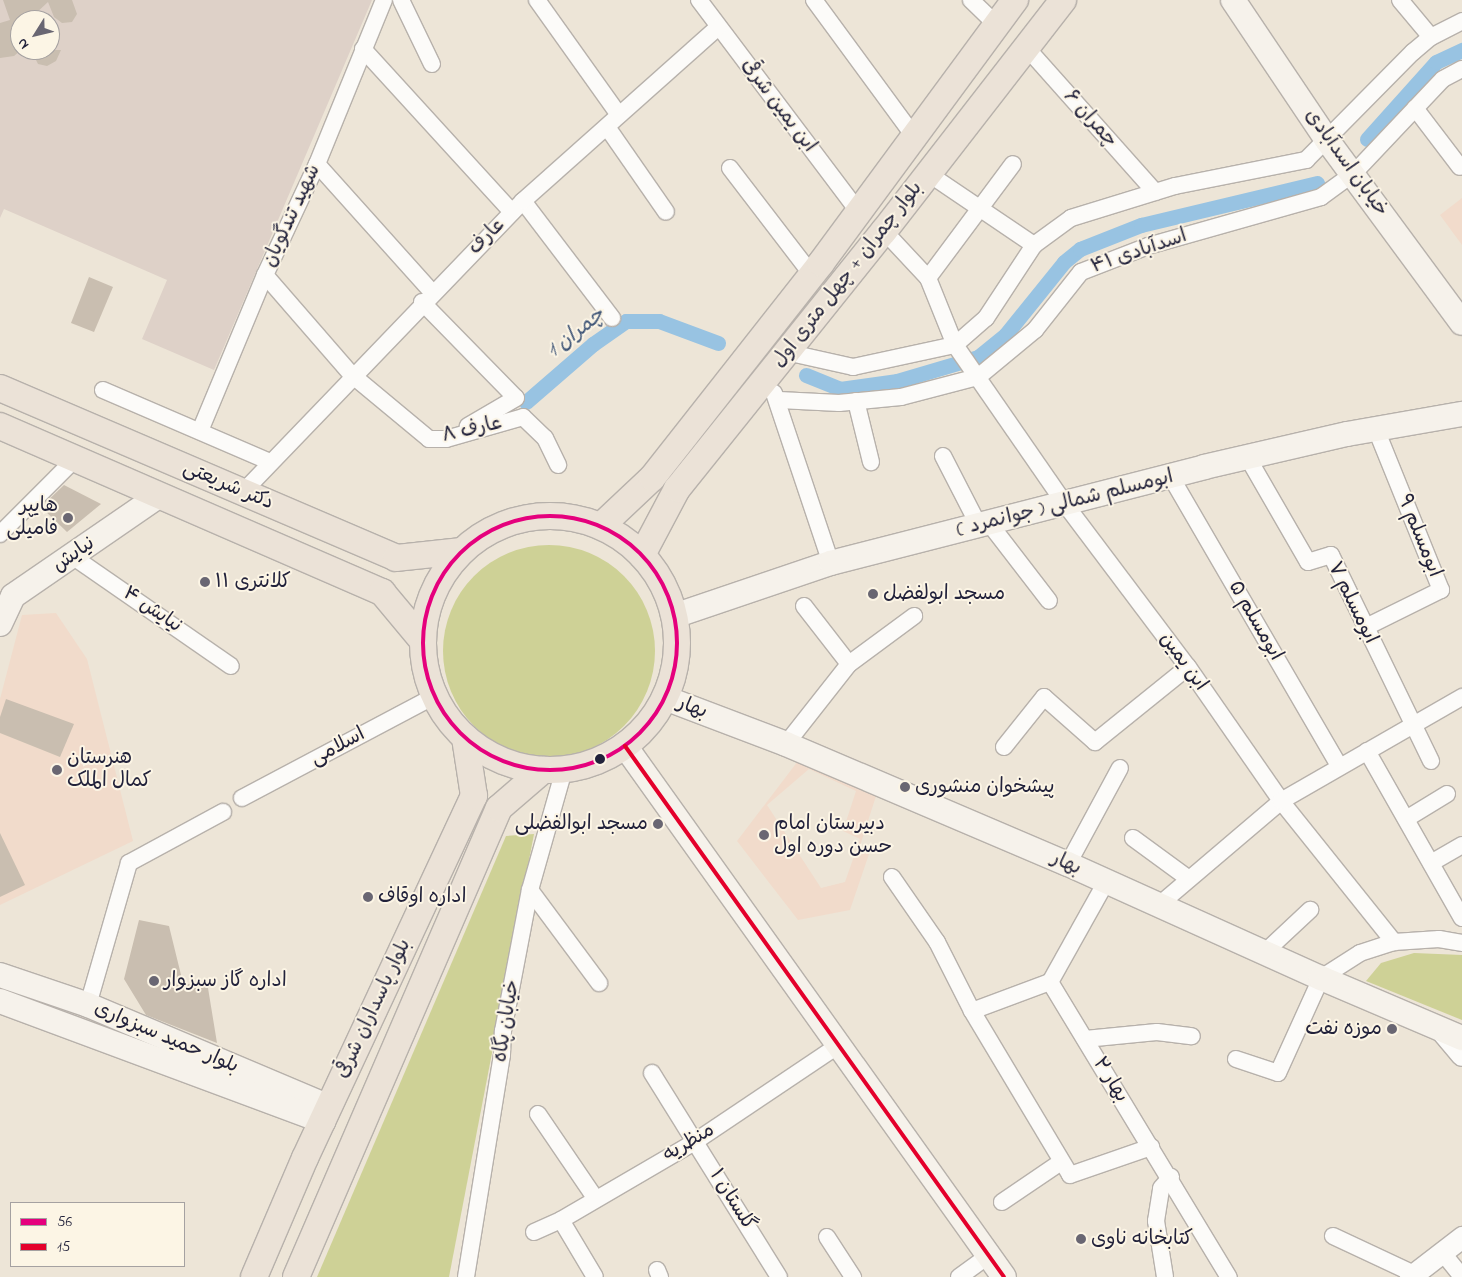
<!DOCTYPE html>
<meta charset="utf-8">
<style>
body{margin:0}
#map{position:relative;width:1462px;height:1277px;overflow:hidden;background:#ede5d7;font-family:"Indie Flower","Playpen Sans Arabic",sans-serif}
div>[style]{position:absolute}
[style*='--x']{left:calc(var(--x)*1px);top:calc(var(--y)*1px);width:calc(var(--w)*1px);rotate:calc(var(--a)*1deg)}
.built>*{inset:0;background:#f1dbcb}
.industrial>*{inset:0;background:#ded1c8}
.green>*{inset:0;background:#ced196}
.round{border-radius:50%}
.canal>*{height:15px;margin:-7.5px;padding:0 7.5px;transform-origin:7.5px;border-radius:7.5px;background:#98c3e2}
.building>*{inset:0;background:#c9beb0}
.roads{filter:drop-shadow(1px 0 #b7b1ab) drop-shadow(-1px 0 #b7b1ab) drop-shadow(0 1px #b7b1ab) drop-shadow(0 -1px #b7b1ab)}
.minor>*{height:16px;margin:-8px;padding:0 8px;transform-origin:8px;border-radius:8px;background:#fcfbf9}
.tertiary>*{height:21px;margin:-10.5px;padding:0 10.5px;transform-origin:10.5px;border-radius:10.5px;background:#fcfbf9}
.secondary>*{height:24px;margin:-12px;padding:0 12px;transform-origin:12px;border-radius:12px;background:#f6f2eb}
.primary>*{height:26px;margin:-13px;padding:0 13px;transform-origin:13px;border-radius:13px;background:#ebe2d7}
.primary>.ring{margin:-13px;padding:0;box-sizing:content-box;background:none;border:26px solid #ebe2d7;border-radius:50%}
.bus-1>*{height:4px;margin:-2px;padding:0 2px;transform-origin:2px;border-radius:2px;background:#e5007d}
.bus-1>.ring{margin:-2px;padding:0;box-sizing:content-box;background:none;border:4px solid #e5007d;border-radius:50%}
.bus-2>*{height:4px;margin:-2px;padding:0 2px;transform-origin:2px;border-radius:2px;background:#e4002b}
.dots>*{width:14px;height:14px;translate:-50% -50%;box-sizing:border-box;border:2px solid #fcf5e5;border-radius:50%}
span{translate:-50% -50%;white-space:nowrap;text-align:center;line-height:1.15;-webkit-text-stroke:4px #fcf5e5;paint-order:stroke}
.street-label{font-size:20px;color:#22223b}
.poi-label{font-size:20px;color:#22223b}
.right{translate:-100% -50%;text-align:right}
.left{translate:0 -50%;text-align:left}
.water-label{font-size:21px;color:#3f5577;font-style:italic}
.legend{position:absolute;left:10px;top:1202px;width:175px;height:65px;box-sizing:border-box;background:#fcf5e5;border:1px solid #a5a1a1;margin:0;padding:6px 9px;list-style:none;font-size:15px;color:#22223b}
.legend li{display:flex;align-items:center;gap:10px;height:25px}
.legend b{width:25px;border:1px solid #a5a1a1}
.north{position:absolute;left:10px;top:10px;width:50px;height:50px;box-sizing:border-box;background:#fcf5e5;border:1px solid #a5a1a1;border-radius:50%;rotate:234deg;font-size:14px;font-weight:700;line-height:20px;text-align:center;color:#22223b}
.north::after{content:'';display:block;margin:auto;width:18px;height:22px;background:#696672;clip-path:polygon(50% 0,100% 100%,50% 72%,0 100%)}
</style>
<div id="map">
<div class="built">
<div style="clip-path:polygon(1462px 198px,1462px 245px,1440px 215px)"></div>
<div style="clip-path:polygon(56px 613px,87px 659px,133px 841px,0 905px,0 699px,22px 615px)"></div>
<div style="clip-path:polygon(evenodd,801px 757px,876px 796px,859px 849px,869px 854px,850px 910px,798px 920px,737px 841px,801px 757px,809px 769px,856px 791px,843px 831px,860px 839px,845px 882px,821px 888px,767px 805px,809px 769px)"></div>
</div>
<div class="industrial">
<div style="clip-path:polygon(evenodd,0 0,372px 0,214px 370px,142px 339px,167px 280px,4px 209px,0 218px,0 0,20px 20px,50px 20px,50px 50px,20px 50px,20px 20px)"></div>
</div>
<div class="green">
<div class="round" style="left:443px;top:545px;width:212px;height:212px"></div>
<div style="clip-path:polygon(534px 834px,449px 1277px,317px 1277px,506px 836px)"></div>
<div style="clip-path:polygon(1414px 953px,1462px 955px,1462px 1020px,1366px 981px,1381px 963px)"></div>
</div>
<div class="canal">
<div style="--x:1367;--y:139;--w:103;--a:-48.1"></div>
<div style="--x:1436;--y:62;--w:29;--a:-25"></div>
<div style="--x:806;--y:375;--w:37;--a:22"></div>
<div style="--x:840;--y:389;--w:58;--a:-8"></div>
<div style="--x:897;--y:381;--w:84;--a:-16.5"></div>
<div style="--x:978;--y:357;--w:36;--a:-39"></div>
<div style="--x:1006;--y:334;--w:92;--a:-51.1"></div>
<div style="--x:1064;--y:262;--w:21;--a:-39"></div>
<div style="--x:1080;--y:249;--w:66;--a:-21.5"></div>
<div style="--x:1141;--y:225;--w:181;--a:-13.4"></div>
<div style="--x:526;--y:402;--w:89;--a:-40.9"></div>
<div style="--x:593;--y:344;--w:40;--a:-34.9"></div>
<div style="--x:626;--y:321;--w:33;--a:0"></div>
<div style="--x:659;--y:321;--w:63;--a:20.4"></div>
</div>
<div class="building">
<div style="clip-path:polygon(3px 0,72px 0,77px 14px,72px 22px,62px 23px,54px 17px,48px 2px,34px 15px,20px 20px,20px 51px,14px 56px,0 58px,0 23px,10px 20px)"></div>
<div style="clip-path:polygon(31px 50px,61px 50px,56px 61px,47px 66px,38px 64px)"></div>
<div style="clip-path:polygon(89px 277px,113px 287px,94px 332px,71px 323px)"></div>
<div style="clip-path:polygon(64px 485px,101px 504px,67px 532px,41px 507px)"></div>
<div style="clip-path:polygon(6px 699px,74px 724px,60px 757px,0 733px,0 717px)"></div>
<div style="clip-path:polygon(0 833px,25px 885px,0 897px)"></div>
<div style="clip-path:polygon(139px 920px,169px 926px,183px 983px,208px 988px,217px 1043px,146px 1015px,124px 979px)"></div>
</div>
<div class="roads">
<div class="minor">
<div style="--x:401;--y:0;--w:71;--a:64.2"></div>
<div style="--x:537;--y:0;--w:141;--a:54.5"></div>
<div style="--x:699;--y:0;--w:266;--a:53"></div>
<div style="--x:814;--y:0;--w:169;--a:53.7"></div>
<div style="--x:971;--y:0;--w:35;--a:44"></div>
<div style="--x:1400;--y:0;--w:48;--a:50"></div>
<div style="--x:1026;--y:47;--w:194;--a:48.3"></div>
<div style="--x:363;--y:49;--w:221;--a:47.6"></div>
<div style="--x:1415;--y:108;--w:74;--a:52.7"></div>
<div style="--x:607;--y:127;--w:103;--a:55.2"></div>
<div style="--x:317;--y:164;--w:172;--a:48.1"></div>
<div style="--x:730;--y:168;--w:135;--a:52.5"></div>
<div style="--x:929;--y:174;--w:127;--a:34.1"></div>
<div style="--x:523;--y:201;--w:147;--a:52.7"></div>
<div style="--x:884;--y:231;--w:64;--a:46.9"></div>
<div style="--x:928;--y:278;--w:72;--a:68.1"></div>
<div style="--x:955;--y:345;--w:193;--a:55.3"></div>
<div style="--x:1065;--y:504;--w:204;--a:53"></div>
<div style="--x:1188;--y:667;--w:163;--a:55.2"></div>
<div style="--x:1281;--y:801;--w:181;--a:51.3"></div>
<div style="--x:265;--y:275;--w:133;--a:49"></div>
<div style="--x:352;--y:375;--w:100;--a:39.7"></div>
<div style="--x:429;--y:439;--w:17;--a:0"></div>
<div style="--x:446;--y:439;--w:80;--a:-15.9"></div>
<div style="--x:523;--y:417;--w:30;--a:44"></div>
<div style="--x:545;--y:438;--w:30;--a:64"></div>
<div style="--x:928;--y:278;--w:142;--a:-53.3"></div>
<div style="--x:422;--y:302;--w:134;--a:45.6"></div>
<div style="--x:516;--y:398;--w:56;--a:149.7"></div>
<div style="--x:786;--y:352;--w:69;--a:12.6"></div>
<div style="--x:853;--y:367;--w:104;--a:-12.2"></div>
<div style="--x:955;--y:345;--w:41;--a:-41.1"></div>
<div style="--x:986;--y:318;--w:87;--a:-56.7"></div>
<div style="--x:1034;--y:245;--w:46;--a:-36.1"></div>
<div style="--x:1071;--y:218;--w:109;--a:-17.1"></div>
<div style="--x:1175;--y:186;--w:134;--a:-11.2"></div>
<div style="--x:1306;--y:160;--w:152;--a:-45.3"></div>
<div style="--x:1413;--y:52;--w:23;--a:-40"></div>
<div style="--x:1431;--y:37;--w:35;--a:-27"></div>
<div style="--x:103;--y:390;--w:182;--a:23.3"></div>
<div style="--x:774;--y:393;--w:179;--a:71.5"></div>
<div style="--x:779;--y:400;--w:60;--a:2.9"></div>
<div style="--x:839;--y:403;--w:62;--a:-5.5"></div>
<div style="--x:901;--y:397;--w:80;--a:-14.6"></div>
<div style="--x:978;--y:377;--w:74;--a:-39.5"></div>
<div style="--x:1035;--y:330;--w:74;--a:-51.6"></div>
<div style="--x:1081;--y:272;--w:72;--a:-21.2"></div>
<div style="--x:1148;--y:246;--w:180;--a:-15.8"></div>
<div style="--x:1321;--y:197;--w:41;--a:-36"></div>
<div style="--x:1354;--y:173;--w:129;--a:-46.6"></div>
<div style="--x:1443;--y:79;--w:21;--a:-28"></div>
<div style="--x:856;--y:401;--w:63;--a:76.2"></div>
<div style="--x:200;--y:431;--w:169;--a:-67.4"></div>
<div style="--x:265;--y:275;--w:123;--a:-64.9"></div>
<div style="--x:317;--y:164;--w:177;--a:-67.8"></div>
<div style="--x:943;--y:456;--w:79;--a:62.8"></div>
<div style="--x:1248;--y:458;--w:120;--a:60"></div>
<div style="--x:1308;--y:562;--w:24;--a:-17"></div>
<div style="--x:1331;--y:555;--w:229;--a:64.1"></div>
<div style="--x:1171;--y:477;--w:334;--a:59.8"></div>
<div style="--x:243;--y:492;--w:404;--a:-46.1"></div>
<div style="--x:523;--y:201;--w:261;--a:-41.7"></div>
<div style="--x:989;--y:523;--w:98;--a:52.4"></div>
<div style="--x:0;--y:534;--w:106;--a:-45"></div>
<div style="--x:72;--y:556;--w:193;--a:34.7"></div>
<div style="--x:804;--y:606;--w:73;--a:52.2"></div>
<div style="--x:1364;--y:628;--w:86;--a:-26.3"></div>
<div style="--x:1441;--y:590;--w:174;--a:-112"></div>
<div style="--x:786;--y:744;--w:102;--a:-51.8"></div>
<div style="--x:849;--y:664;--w:81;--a:-36.4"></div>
<div style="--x:1004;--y:747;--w:64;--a:-51.3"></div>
<div style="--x:1044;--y:697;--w:68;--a:41.4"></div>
<div style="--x:1095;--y:742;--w:119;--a:-38.9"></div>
<div style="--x:1367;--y:751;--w:192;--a:60.4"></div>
<div style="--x:242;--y:798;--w:218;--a:-27.9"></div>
<div style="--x:1406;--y:819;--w:48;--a:-31.4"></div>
<div style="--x:1133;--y:838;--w:69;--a:36.2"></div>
<div style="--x:1431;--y:863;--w:36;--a:-30"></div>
<div style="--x:1068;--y:864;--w:109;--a:-61.6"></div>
<div style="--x:892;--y:877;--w:79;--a:55.3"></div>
<div style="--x:937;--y:942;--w:77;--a:63.1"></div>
<div style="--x:972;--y:1011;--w:191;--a:59.1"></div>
<div style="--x:1070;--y:1175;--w:86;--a:-19.1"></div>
<div style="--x:1106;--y:882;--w:115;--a:119.2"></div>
<div style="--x:1050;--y:982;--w:345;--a:58.8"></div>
<div style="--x:530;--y:890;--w:116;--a:53.4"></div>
<div style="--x:1159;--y:905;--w:160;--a:-40.4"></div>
<div style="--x:1281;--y:801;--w:209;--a:-29.9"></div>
<div style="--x:1265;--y:952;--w:62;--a:-43"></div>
<div style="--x:88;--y:1005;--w:148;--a:-73.9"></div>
<div style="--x:129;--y:863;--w:107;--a:-28.5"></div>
<div style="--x:972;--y:1011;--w:83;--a:-20.4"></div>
<div style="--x:1085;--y:1039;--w:72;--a:-5.6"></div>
<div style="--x:1157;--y:1032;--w:35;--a:7"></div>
<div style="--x:1236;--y:1059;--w:44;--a:18.4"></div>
<div style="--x:1278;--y:1073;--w:104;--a:-65.6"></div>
<div style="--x:1321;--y:978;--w:46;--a:-32.7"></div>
<div style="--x:1360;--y:953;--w:36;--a:-18"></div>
<div style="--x:1394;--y:942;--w:45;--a:-3.8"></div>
<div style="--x:1439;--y:939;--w:23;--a:10"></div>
<div style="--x:652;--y:1073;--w:240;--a:58.1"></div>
<div style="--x:538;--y:1114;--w:102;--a:55.8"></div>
<div style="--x:1002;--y:1202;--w:71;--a:-34.1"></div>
<div style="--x:561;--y:1220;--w:66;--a:59.2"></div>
<div style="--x:534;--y:1232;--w:30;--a:-24"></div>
<div style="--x:561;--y:1220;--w:156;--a:-30.3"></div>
<div style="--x:696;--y:1141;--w:172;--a:-33.9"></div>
<div style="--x:1333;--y:1236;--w:89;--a:25.1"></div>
<div style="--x:827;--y:1237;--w:48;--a:57"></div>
<div style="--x:1442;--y:1252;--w:32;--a:51"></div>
<div style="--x:657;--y:1270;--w:8;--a:67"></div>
<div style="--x:466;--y:1277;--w:225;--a:-80.8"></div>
<div style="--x:502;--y:1055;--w:24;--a:-88"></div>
<div style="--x:503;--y:1031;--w:144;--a:-79.2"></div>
<div style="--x:530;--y:890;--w:125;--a:-74.2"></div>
<div style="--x:959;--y:1277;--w:37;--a:-36"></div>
<div style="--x:1165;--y:1277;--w:57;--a:-99.1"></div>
<div style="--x:1156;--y:1221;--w:33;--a:-81"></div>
<div style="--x:1161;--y:1188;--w:15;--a:-48"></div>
</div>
<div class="tertiary">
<div style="--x:1439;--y:1028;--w:35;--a:50"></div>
<div style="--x:1410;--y:1277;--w:66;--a:-37.6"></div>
</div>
<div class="secondary">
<div style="--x:1233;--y:0;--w:169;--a:56.1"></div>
<div style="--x:1327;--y:140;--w:227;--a:53.6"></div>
<div style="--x:674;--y:616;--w:166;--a:-18.7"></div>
<div style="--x:831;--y:563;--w:385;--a:-14.4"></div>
<div style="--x:1204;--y:467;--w:147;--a:-13"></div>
<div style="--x:1347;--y:434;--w:117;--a:-9.9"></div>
<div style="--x:0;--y:624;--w:31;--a:-65"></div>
<div style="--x:13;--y:596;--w:178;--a:-34.5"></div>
<div style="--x:665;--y:698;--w:129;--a:20.8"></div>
<div style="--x:786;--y:744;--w:306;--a:23.1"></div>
<div style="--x:1068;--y:864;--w:277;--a:24.3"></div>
<div style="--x:1321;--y:978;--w:153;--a:23.1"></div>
<div style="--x:625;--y:746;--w:652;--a:54.48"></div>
<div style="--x:0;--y:975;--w:93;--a:18.8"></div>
<div style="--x:88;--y:1005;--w:262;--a:22.9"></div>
<div style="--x:0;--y:1001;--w:345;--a:20.4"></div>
</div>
<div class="primary">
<div style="--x:0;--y:388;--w:431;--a:23.2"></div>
<div style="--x:396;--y:558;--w:65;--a:-6.1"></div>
<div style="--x:0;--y:426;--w:417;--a:23.5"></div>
<div style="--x:382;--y:592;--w:64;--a:50.1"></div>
<div class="ring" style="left:423px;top:516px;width:228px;height:228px"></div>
<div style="--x:601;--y:526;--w:70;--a:-43.3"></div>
<div style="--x:652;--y:478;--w:273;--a:-51.8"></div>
<div style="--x:821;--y:263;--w:327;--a:-53.6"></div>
<div style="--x:642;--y:555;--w:75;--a:-62.1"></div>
<div style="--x:677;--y:489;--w:331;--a:-51.3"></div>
<div style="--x:884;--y:231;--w:292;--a:-52.2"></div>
<div style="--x:254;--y:1277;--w:129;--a:-66.8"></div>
<div style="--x:305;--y:1158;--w:400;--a:-65"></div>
<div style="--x:474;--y:796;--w:59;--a:-98.8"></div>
<div style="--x:296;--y:1277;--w:511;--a:-66.6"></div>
<div style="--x:499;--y:808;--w:58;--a:-40.8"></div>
</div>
</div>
<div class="bus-1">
<div class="ring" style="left:423px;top:516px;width:250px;height:250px"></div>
</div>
<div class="bus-2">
<div style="--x:625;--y:746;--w:652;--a:54.48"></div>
</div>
<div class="dots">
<div style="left:68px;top:518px;background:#696672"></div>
<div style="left:205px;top:582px;background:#696672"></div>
<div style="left:873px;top:594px;background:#696672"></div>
<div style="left:600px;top:759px;background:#22223b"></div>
<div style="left:57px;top:770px;background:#696672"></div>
<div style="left:905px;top:787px;background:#696672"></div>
<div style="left:658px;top:824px;background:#696672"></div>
<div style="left:764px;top:835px;background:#696672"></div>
<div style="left:368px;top:897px;background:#696672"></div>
<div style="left:154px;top:981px;background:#696672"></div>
<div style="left:1392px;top:1029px;background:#696672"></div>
<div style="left:1081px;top:1239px;background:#696672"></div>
</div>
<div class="street-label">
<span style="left:778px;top:106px;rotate:53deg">ابن یمین شرقی</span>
<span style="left:1090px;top:119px;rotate:48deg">چمران ۶</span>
<span style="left:1346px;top:163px;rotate:54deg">خیابان اسدآبادی</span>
<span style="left:292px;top:216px;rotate:-65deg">شهید تندگویان</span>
<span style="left:487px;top:237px;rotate:-45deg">عارف</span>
<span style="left:1139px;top:252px;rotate:-19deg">اسدآبادی ۴۱</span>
<span style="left:848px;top:275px;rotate:-52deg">بلوار چمران + چهل متری اول</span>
<span style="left:472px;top:430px;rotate:-13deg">عارف ۸</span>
<span style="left:228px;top:486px;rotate:23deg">دکتر شریعتی</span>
<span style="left:1065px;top:504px;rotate:-14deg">ابومسلم شمالی ( جوانمرد )</span>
<span style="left:1419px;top:536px;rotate:68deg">ابومسلم ۹</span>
<span style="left:74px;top:555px;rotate:-35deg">نیایش</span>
<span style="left:1352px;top:603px;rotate:64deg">ابومسلم ۷</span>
<span style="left:152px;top:610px;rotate:34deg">نیایش ۴</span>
<span style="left:1255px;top:621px;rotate:60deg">ابومسلم ۵</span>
<span style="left:1183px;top:662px;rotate:54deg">ابن یمین</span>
<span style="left:692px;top:708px;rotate:21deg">بهار</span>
<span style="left:338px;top:747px;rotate:-28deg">اسلامی</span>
<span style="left:1066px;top:864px;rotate:24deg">بهار</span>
<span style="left:374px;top:1009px;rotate:-65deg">بلوار پاسداران شرقی</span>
<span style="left:507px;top:1021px;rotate:-81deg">خیابان پگاه</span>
<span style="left:166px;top:1038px;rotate:23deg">بلوار حمید سبزواری</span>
<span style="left:1110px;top:1080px;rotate:58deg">بهار ۲</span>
<span style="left:689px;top:1143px;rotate:-31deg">منظریه</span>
<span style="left:732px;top:1200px;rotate:58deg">گلستان ۱</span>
</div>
<div class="poi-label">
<span class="right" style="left:58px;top:518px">هایپر<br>فامیلی</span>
<span class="left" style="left:215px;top:582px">کلانتری ۱۱</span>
<span class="left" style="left:883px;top:594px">مسجد ابولفضل</span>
<span class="left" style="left:67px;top:770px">هنرستان<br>کمال الملک</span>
<span class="left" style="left:915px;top:787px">پیشخوان منشوری</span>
<span class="right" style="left:648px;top:824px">مسجد ابوالفضلی</span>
<span class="left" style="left:774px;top:836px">دبیرستان امام<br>حسن دوره اول</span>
<span class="left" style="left:378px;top:897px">اداره اوقاف</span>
<span class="left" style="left:164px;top:981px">اداره گاز سبزوار</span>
<span class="right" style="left:1382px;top:1029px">موزه نفت</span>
<span class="left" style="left:1091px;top:1239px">کتابخانه ناوی</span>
</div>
<div class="water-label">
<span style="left:576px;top:333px;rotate:-38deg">چمران 1</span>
</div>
<ul class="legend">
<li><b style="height:6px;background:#e5007d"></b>56</li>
<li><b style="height:6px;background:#e4002b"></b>15</li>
</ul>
<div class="north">N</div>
</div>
